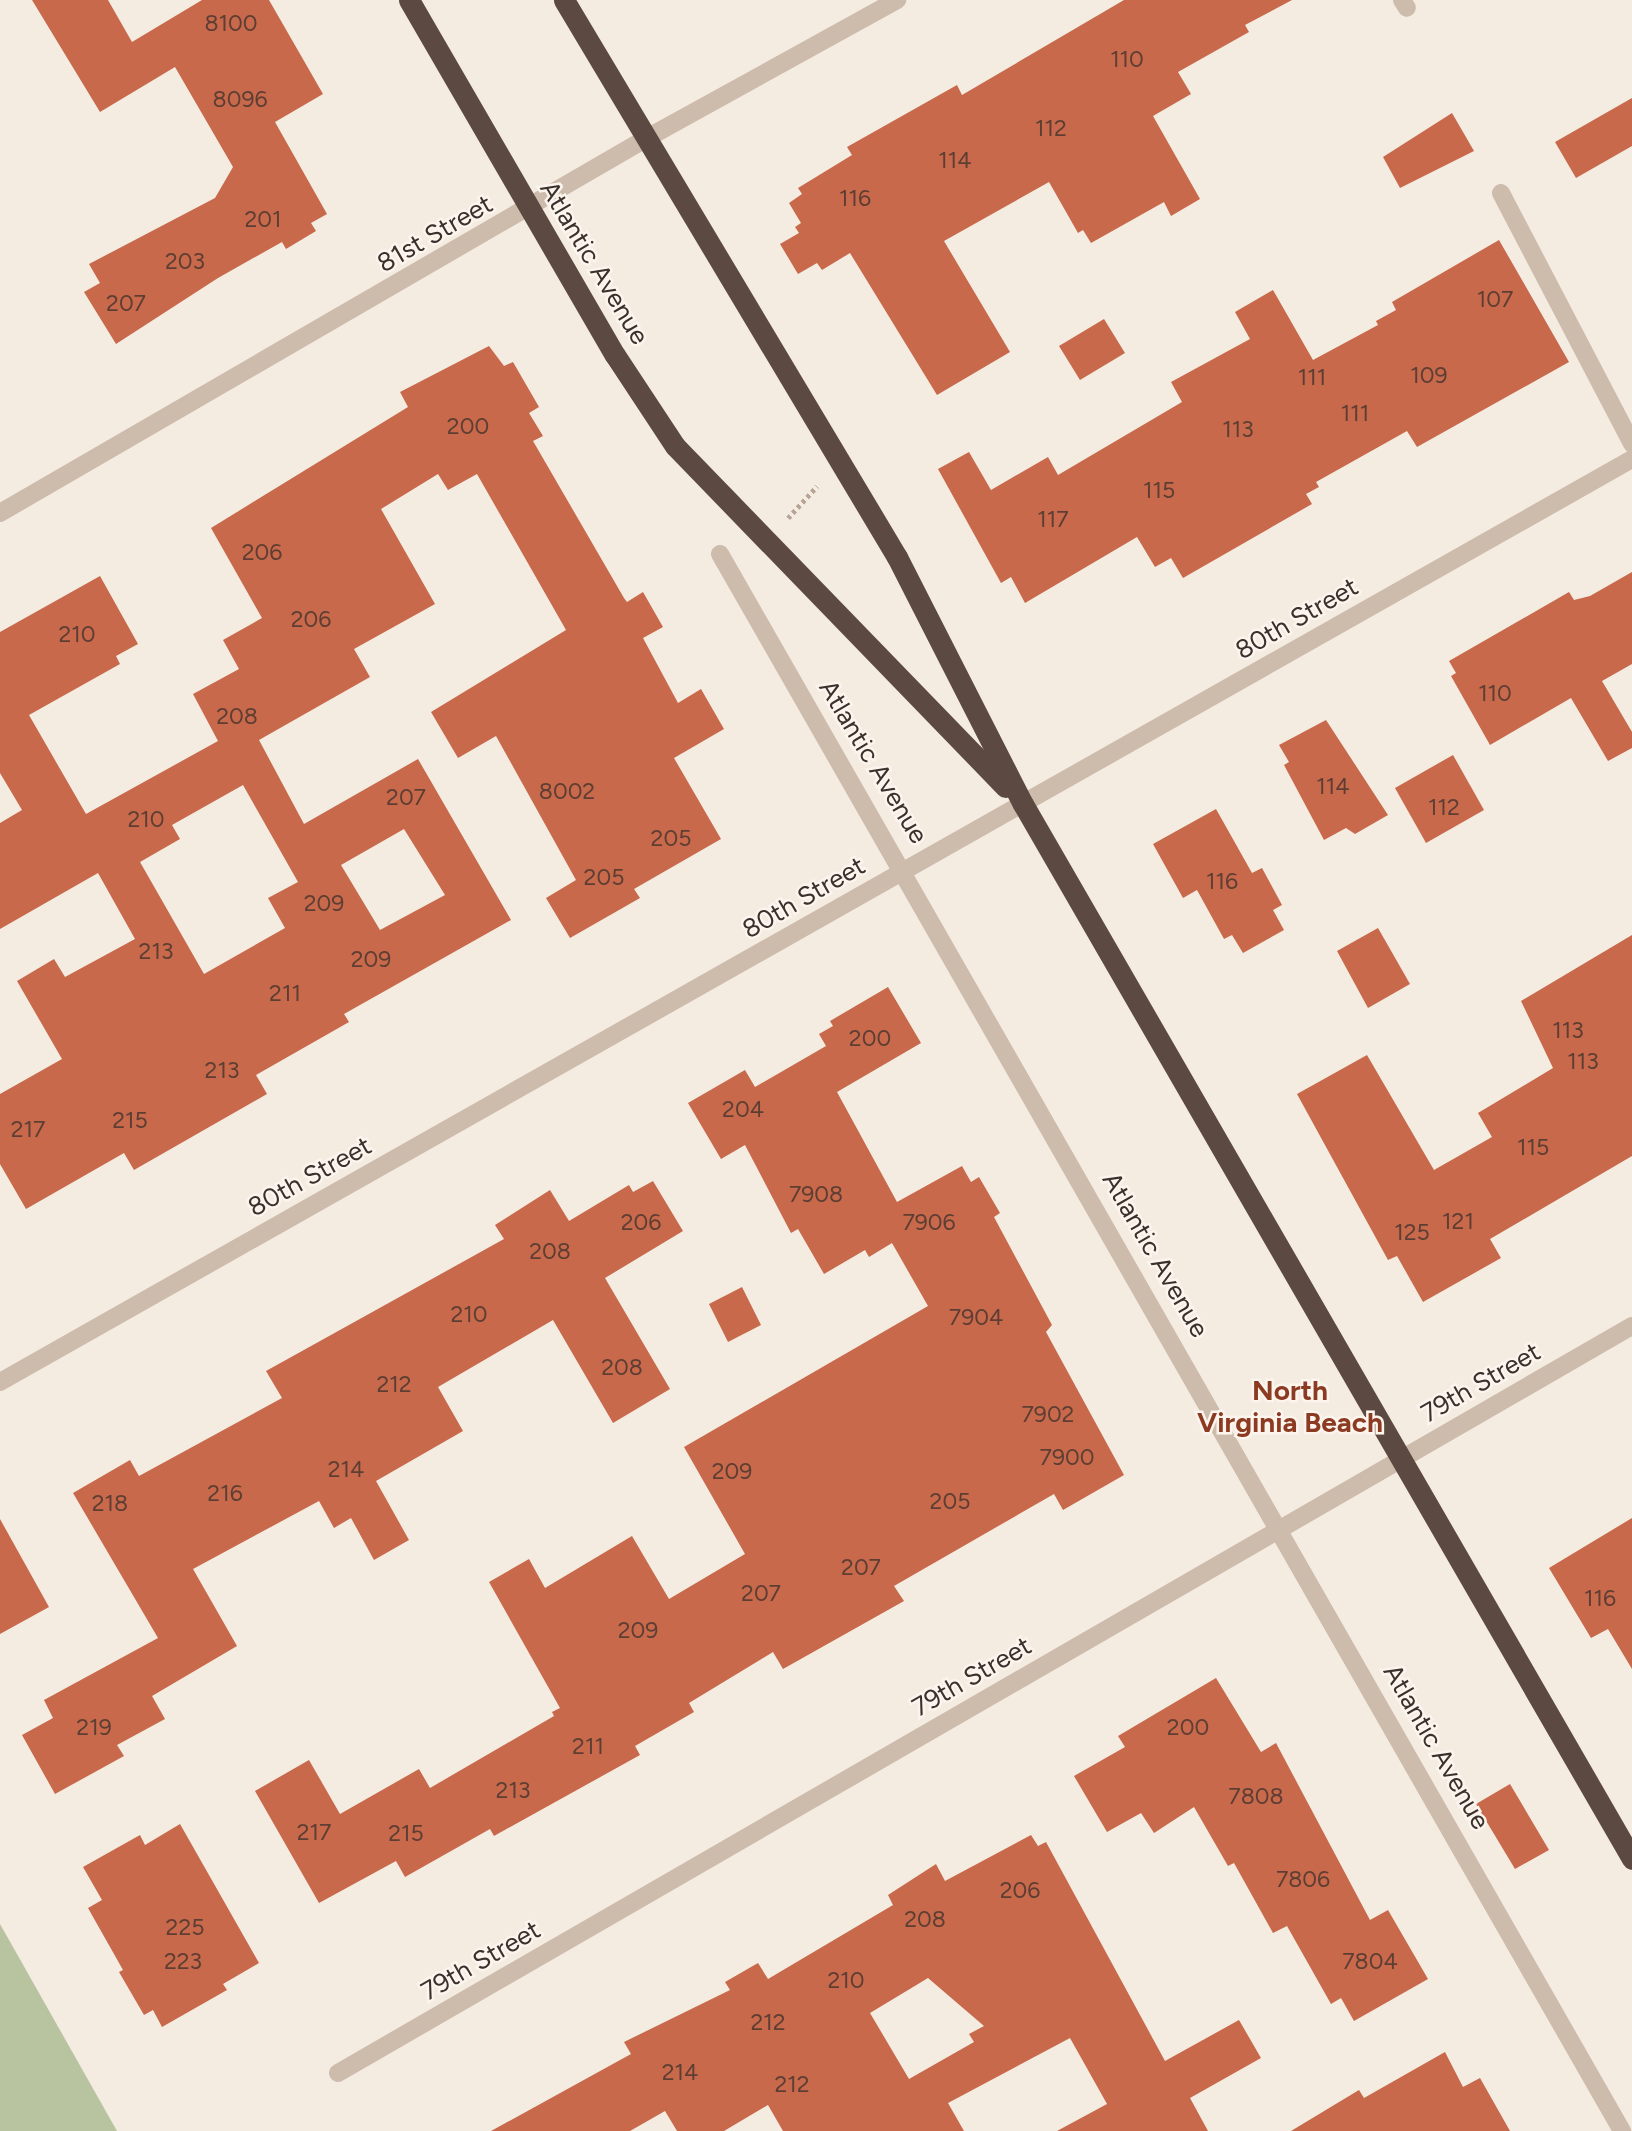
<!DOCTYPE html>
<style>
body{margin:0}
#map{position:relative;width:1632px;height:2131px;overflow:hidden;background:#f4ebe1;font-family:Figtree,sans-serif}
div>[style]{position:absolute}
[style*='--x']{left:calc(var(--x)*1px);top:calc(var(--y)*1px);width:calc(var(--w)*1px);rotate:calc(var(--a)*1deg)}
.green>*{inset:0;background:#b8c4a0}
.building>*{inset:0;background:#c8694b}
.path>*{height:4.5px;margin-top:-2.25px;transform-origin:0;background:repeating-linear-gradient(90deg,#b9a596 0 3.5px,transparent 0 7px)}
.minor>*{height:18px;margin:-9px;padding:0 9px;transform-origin:9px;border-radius:9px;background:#cdbbac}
.highway>*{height:21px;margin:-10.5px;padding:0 10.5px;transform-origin:10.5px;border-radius:10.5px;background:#5c4a42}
span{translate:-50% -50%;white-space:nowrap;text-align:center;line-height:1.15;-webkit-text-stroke:5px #fbf5ee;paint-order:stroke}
.number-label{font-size:23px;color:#5e3e33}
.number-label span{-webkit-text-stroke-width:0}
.street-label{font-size:26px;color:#3b302b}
.neighbourhood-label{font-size:28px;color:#8c3b22;font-weight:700}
</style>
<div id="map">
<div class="green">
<div style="clip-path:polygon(0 1924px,117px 2131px,0 2131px)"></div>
</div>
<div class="building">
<div style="clip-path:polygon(32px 0,108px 0,132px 42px,202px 0,269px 0,323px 94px,275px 122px,327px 214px,311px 223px,316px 231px,286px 249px,282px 242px,218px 278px,116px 344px,84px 292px,100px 283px,89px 264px,215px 198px,233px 167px,175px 67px,100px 112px)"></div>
<div style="clip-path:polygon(1124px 0,1292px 0,1245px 25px,1249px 32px,1178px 72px,1191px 94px,1153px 116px,1200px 199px,1171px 216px,1164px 202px,1091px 243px,1083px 230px,1078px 233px,1049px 182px,944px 241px,1010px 352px,937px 395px,850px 253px,822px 270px,817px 263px,798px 274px,780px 244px,799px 233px,795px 227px,801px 223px,789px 203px,802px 194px,798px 188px,852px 155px,847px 147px,957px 85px,962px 95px)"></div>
<div style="clip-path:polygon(1632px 98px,1632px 146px,1576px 178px,1555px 142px)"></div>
<div style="clip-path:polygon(1452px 113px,1474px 151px,1400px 188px,1383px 157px)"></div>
<div style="clip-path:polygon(1499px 240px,1569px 362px,1417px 447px,1407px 431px,1316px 482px,1319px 487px,1306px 494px,1312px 504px,1183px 578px,1171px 558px,1155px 567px,1137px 537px,1025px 603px,1011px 577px,1001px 583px,938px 469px,969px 452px,991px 490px,1048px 457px,1058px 475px,1182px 402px,1171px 382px,1250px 339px,1235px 312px,1273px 290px,1313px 360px,1378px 325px,1376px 321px,1396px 310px,1392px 302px)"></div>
<div style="clip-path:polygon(1104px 319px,1125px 353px,1080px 380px,1059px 346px)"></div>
<div style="clip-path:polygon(evenodd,489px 346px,504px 366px,513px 362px,539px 407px,529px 413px,543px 436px,533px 441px,624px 598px,627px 602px,643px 592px,663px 627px,643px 638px,678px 703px,701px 689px,724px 729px,674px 758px,721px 839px,634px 889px,640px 898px,570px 938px,546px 898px,576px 880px,496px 736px,458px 758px,431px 712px,566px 630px,477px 474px,448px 490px,438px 474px,381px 509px,435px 604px,354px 649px,370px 677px,259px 740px,304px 824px,418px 759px,511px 920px,344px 1014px,349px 1022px,256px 1075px,267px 1094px,134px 1170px,124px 1153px,26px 1209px,0 1164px,0 1094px,62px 1059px,17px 981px,54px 959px,65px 977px,135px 939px,98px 873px,0 929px,0 823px,22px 810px,0 773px,0 632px,100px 576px,138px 644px,116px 656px,120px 664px,29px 715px,86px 814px,218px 741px,193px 694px,239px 669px,223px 640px,262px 618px,211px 528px,408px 407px,400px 392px,489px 346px,243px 785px,298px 882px,268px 898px,285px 928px,204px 974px,140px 862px,180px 839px,172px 825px,243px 785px,489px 346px,404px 829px,445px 895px,380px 930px,341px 865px,404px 829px)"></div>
<div style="clip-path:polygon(1632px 572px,1632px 664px,1602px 681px,1632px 732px,1632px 748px,1608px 761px,1571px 698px,1490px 745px,1451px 676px,1456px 673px,1449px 661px,1569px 592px,1574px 600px,1590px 596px)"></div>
<div style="clip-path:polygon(1326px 720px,1388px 815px,1355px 834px,1346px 828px,1324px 840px,1284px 765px,1289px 762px,1279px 745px)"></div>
<div style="clip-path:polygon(1453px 755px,1484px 810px,1426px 843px,1395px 788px)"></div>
<div style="clip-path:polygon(1216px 809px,1252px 873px,1262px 868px,1282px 905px,1273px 910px,1284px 930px,1243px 953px,1232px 935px,1224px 939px,1197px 890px,1183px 898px,1153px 844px)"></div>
<div style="clip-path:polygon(1378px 928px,1410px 984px,1368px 1008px,1337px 951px)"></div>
<div style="clip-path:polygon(1632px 935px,1632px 1156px,1490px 1239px,1501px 1258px,1423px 1302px,1397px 1256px,1388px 1260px,1297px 1094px,1367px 1055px,1434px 1170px,1492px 1137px,1478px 1113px,1553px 1068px,1521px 1001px)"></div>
<div style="clip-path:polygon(888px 987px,921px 1043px,837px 1092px,897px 1202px,962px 1166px,971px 1182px,979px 1177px,1000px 1213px,994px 1217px,1052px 1325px,1046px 1332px,1124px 1475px,1063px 1510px,1054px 1494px,894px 1586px,904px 1601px,783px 1669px,773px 1652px,689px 1703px,694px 1712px,635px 1746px,640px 1755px,494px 1836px,490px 1829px,405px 1877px,396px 1861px,319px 1903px,255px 1791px,309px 1760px,340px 1814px,419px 1769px,430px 1788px,554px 1716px,552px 1712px,560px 1708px,489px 1582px,529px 1559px,545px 1588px,632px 1536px,669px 1599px,745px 1554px,684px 1447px,928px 1306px,892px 1243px,869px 1257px,865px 1250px,824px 1274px,798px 1229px,791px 1233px,745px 1145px,721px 1159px,688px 1103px,745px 1070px,755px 1087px,826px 1046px,819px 1034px,833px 1026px,830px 1021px)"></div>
<div style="clip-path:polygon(653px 1181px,683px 1231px,605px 1278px,670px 1389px,613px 1423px,553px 1320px,438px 1387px,463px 1431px,376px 1481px,409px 1540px,374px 1560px,351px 1518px,334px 1528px,319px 1501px,193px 1569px,237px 1646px,152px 1696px,165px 1719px,117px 1745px,124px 1756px,55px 1794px,22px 1735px,53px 1718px,44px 1700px,158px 1638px,73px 1493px,130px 1460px,139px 1476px,282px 1398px,266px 1371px,504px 1239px,495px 1225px,550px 1190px,569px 1221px,629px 1185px,633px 1192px)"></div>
<div style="clip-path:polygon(742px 1287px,761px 1325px,728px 1342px,709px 1304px)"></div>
<div style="clip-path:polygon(1632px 1518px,1632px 1669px,1608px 1629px,1591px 1638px,1549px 1568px)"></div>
<div style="clip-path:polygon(0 1519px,49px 1607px,0 1634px)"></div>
<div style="clip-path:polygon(1216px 1678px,1261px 1752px,1276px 1743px,1370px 1920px,1388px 1910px,1428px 1979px,1354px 2021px,1341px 1998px,1331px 2004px,1287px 1926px,1273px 1933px,1234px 1863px,1228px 1866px,1194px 1807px,1154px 1833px,1141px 1813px,1107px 1832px,1074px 1776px,1125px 1747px,1118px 1736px)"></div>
<div style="clip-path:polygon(1510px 1784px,1549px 1850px,1515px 1869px,1476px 1804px)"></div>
<div style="clip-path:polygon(180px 1824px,259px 1963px,223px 1984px,227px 1990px,162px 2027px,153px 2010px,144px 2015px,119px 1972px,123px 1970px,88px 1908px,102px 1900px,83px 1867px,140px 1835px,145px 1845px)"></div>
<div style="clip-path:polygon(evenodd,1031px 1835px,1038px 1846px,1046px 1842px,1165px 2061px,1239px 2020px,1261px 2058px,1190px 2098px,1208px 2131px,1057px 2131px,1107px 2104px,1070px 2038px,948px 2103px,964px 2131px,783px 2131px,768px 2105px,724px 2131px,677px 2131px,665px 2111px,630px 2131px,491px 2131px,631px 2054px,624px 2042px,730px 1990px,725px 1982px,758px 1963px,768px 1979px,893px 1905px,888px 1895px,936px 1864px,945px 1881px,1031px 1835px,928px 1978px,984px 2026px,969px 2034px,974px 2042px,909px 2079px,870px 2013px,928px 1978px)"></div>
<div style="clip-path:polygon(1445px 2052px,1463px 2087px,1480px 2078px,1510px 2131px,1291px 2131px,1359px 2090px,1364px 2098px)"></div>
</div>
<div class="path">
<div style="--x:788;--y:518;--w:43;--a:-47.8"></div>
</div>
<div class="minor">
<div style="--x:1402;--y:0;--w:9;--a:58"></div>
<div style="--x:1501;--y:193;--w:283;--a:62.4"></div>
<div style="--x:0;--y:513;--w:748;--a:-30.1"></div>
<div style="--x:647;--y:138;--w:286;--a:-28.9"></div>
<div style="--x:720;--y:554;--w:1817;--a:60.23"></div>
<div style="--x:0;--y:1382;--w:1875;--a:-29.49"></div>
<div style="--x:338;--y:2073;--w:1494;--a:-30"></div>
</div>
<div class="highway">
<div style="--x:409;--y:0;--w:410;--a:59.9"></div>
<div style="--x:615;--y:355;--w:109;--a:56.6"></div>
<div style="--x:675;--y:446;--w:475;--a:45.9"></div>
<div style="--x:564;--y:0;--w:649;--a:59.13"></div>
<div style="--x:897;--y:557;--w:277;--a:63"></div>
<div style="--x:1023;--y:804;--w:1218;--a:60"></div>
</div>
<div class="number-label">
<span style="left:231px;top:23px">8100</span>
<span style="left:1127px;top:59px">110</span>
<span style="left:240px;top:99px">8096</span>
<span style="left:1051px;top:128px">112</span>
<span style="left:955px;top:160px">114</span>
<span style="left:855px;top:198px">116</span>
<span style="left:263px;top:219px">201</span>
<span style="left:185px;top:261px">203</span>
<span style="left:1495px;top:299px">107</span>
<span style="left:126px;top:303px">207</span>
<span style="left:1429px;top:375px">109</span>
<span style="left:1312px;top:377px">111</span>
<span style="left:1355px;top:413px">111</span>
<span style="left:468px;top:426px">200</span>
<span style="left:1238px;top:429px">113</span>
<span style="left:1159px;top:490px">115</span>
<span style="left:1053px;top:519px">117</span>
<span style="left:262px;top:552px">206</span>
<span style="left:311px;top:619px">206</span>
<span style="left:77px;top:634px">210</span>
<span style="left:1495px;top:693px">110</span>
<span style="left:237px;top:716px">208</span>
<span style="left:1333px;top:786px">114</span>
<span style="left:567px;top:791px">8002</span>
<span style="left:406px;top:797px">207</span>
<span style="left:1444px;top:807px">112</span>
<span style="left:146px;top:819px">210</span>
<span style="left:671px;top:838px">205</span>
<span style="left:604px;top:877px">205</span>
<span style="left:1222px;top:881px">116</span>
<span style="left:324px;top:903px">209</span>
<span style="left:156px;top:951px">213</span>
<span style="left:371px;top:959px">209</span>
<span style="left:285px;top:993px">211</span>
<span style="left:1568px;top:1030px">113</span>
<span style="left:870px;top:1038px">200</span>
<span style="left:1583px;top:1061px">113</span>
<span style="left:222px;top:1070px">213</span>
<span style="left:743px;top:1109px">204</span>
<span style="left:130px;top:1120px">215</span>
<span style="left:28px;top:1129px">217</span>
<span style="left:1533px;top:1147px">115</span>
<span style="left:816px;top:1194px">7908</span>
<span style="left:1458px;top:1221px">121</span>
<span style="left:641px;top:1222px">206</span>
<span style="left:929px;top:1222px">7906</span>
<span style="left:1412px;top:1232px">125</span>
<span style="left:550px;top:1251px">208</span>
<span style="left:469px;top:1314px">210</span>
<span style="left:976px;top:1317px">7904</span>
<span style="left:622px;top:1367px">208</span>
<span style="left:394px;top:1384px">212</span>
<span style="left:1048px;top:1414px">7902</span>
<span style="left:1067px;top:1457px">7900</span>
<span style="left:346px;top:1469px">214</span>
<span style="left:732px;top:1471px">209</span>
<span style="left:225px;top:1493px">216</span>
<span style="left:950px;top:1501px">205</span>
<span style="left:110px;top:1503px">218</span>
<span style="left:861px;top:1567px">207</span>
<span style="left:761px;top:1593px">207</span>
<span style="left:1600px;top:1598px">116</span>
<span style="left:638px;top:1630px">209</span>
<span style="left:94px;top:1727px">219</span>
<span style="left:1188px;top:1727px">200</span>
<span style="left:588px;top:1746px">211</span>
<span style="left:513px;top:1790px">213</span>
<span style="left:1256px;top:1796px">7808</span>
<span style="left:314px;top:1832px">217</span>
<span style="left:406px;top:1833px">215</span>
<span style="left:1303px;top:1879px">7806</span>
<span style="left:1020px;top:1890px">206</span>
<span style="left:925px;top:1919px">208</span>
<span style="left:185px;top:1927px">225</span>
<span style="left:183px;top:1961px">223</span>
<span style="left:1370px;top:1961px">7804</span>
<span style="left:846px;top:1980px">210</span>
<span style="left:768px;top:2022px">212</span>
<span style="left:680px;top:2072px">214</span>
<span style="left:792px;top:2084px">212</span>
</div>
<div class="street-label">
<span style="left:435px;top:234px;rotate:-30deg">81st Street</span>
<span style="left:594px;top:263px;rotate:59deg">Atlantic Avenue</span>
<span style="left:1297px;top:619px;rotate:-30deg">80th Street</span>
<span style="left:873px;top:762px;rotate:59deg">Atlantic Avenue</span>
<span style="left:804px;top:898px;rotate:-30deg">80th Street</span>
<span style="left:310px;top:1177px;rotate:-29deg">80th Street</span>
<span style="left:1155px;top:1255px;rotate:60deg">Atlantic Avenue</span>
<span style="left:1481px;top:1383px;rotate:-30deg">79th Street</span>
<span style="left:972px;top:1677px;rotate:-30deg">79th Street</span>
<span style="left:1436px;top:1747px;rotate:60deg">Atlantic Avenue</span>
<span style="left:481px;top:1961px;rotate:-30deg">79th Street</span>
</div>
<div class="neighbourhood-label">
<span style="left:1290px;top:1406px">North<br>Virginia Beach</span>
</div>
</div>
